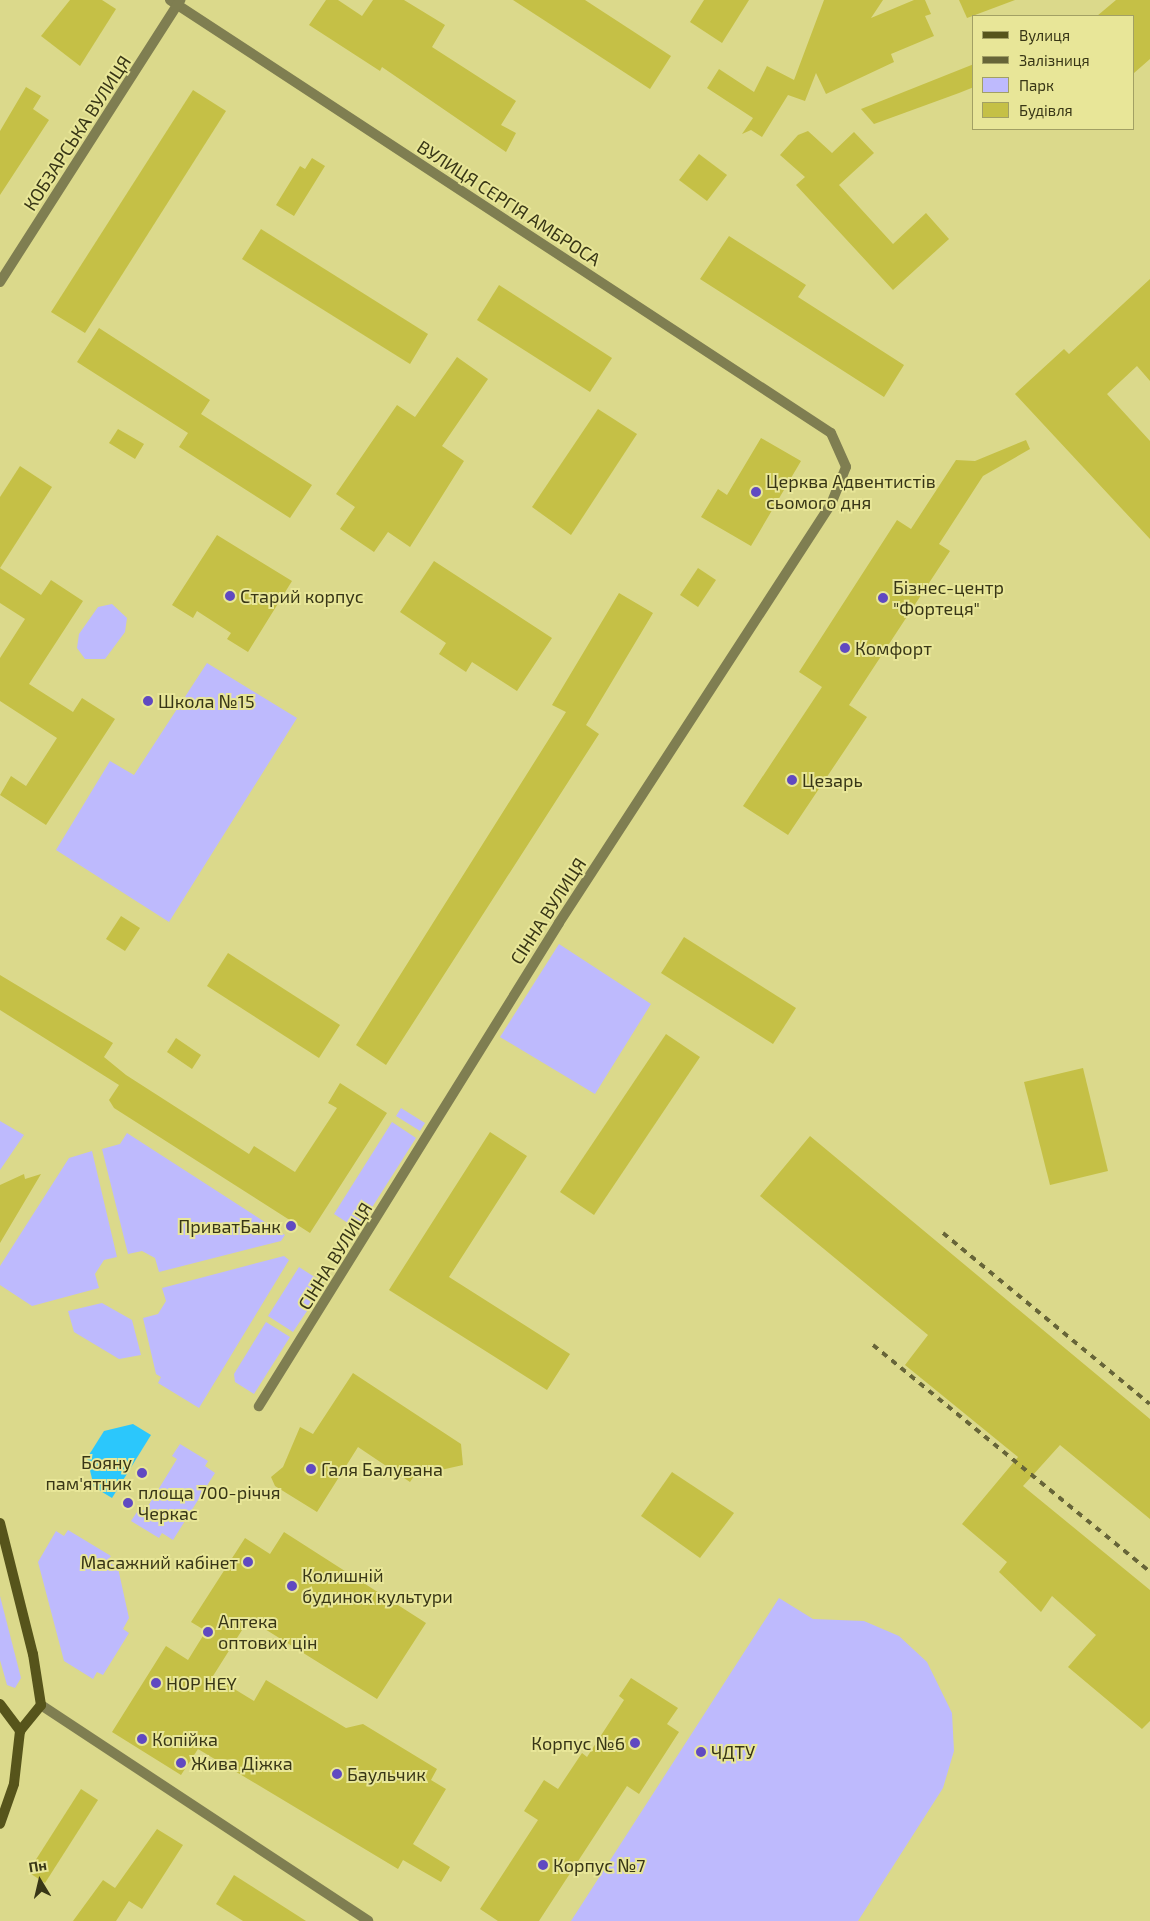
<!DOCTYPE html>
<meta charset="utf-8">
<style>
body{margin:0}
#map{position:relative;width:1150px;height:1921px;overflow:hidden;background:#dbd98b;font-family:"Exo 2",sans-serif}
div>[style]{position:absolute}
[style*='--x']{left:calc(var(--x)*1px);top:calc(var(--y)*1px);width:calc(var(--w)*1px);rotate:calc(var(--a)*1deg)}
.green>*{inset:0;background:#bebafd}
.water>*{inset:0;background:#2bc7fc}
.building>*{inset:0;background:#c5c046}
.street>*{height:10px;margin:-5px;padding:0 5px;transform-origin:5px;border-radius:5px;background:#7f7e51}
.secondary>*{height:10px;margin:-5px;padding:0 5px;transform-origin:5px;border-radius:5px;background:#56541b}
.rail>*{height:4px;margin-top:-2px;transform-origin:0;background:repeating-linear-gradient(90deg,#676538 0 6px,transparent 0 12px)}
.dots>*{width:14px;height:14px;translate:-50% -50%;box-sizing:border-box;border:2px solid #e8e698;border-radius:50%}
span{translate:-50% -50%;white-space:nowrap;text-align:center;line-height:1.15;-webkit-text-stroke:4px #e8e698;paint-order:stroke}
.street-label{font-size:18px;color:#383616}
.poi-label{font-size:18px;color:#383616}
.left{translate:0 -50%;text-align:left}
.right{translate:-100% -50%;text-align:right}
.legend{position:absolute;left:972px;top:15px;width:162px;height:115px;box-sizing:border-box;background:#e8e698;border:1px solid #a2a064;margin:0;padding:6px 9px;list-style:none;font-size:15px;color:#383616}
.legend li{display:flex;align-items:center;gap:10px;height:25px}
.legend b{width:25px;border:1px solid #a2a064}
.north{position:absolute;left:15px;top:1856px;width:50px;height:50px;-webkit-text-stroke:4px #e8e698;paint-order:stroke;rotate:351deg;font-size:14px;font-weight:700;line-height:20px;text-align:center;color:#383616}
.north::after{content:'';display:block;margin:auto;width:18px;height:22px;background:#383616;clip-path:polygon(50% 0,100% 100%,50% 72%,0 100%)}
</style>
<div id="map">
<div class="green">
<div style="clip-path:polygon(112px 604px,127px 618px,125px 632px,105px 659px,85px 659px,77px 648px,79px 634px,98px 607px)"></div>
<div style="clip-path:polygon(207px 663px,297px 718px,169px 922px,56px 850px,110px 761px,134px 775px)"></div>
<div style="clip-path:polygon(559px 944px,651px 1004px,595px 1094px,500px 1037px)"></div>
<div style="clip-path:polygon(401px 1108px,425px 1123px,420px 1131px,396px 1116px)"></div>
<div style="clip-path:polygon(0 1121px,24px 1135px,0 1170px)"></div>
<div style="clip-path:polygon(392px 1122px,416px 1138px,364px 1220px,351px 1225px,334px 1214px)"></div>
<div style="clip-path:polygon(127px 1133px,285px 1235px,281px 1241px,159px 1272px,155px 1258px,142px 1251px,128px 1254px,102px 1149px,120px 1144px)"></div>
<div style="clip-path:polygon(92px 1151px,117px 1257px,104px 1260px,95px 1274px,99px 1288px,32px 1306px,0 1285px,0 1266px,69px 1158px)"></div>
<div style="clip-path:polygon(284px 1256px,289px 1260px,199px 1408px,158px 1383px,161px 1377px,156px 1374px,143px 1318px,158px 1314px,166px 1301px,162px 1288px)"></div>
<div style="clip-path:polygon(299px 1267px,324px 1283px,317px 1282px,307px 1298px,313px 1302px,293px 1332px,268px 1316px)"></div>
<div style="clip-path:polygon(102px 1303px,132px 1320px,141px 1355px,119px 1359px,74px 1332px,68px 1311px)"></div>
<div style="clip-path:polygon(266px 1322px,290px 1337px,254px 1394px,235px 1382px,234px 1374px)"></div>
<div style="clip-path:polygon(180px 1444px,208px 1461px,205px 1466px,215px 1473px,173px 1540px,162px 1533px,159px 1538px,131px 1521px,139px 1509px,145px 1511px,177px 1459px,172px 1456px)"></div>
<div style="clip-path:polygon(68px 1530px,111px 1556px,107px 1561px,118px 1568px,129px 1618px,123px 1629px,129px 1633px,103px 1675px,97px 1672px,93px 1679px,64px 1661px,38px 1562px,56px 1531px,64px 1536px)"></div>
<div style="clip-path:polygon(0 1596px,21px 1678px,15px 1688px,7px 1685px,0 1660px)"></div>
<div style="clip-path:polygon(779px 1598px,813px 1619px,864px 1621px,899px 1636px,927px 1662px,952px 1713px,954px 1751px,943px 1788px,858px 1921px,571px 1921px)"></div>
</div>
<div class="water">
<div style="clip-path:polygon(133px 1424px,151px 1435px,112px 1498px,94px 1487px,87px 1458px,104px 1431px)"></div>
</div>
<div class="building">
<div style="clip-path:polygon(70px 0,102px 0,116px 9px,80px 66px,41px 36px)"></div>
<div style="clip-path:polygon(326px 0,338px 0,362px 16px,373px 0,404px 0,445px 25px,432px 47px,516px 101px,501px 125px,516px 133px,506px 152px,382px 67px,380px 71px,309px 25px)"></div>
<div style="clip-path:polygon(513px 0,585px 0,671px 56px,650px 89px)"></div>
<div style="clip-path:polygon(704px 0,749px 0,722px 43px,690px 22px)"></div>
<div style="clip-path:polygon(824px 0,883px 0,871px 18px,914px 0,925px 0,931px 14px,925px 16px,934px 36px,891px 54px,894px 62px,826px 94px,816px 73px,805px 101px,788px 95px,762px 137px,751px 130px,742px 134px,753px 118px,707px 88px,719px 69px,754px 92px,767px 66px,794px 80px)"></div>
<div style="clip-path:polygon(959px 0,1015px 0,967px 18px)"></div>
<div style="clip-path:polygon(1116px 0,1150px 0,1150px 59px,1134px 73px,1134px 16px,1097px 16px)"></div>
<div style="clip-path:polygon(974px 64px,974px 87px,959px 93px,874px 124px,861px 109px)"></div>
<div style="clip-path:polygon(26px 87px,41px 96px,33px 109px,49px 120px,0 195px,0 131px)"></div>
<div style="clip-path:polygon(193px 90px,226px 111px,85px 333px,51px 312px)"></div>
<div style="clip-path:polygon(808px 131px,832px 153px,854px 132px,874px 153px,839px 185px,893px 244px,926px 213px,949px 239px,893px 290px,796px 185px,805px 177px,780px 155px,798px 135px)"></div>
<div style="clip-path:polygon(699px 154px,727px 175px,707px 201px,679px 180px)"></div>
<div style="clip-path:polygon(312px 158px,325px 166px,294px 216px,276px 205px,300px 166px,305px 169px)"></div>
<div style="clip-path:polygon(261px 229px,428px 334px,410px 364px,242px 259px)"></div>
<div style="clip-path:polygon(729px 236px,806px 285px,798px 297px,904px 365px,884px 397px,700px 279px)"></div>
<div style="clip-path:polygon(1150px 279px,1150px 381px,1137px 366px,1107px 394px,1150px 441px,1150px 539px,1015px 394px,1064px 349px,1069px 354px)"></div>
<div style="clip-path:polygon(499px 285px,612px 358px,590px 392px,477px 320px)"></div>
<div style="clip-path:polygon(99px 328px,210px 400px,201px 414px,312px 485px,290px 518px,179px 447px,188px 433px,77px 362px)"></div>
<div style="clip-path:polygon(457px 357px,488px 379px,442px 446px,464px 461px,410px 547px,388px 532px,374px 552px,340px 529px,355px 507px,336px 494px,397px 405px,415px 417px)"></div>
<div style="clip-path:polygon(598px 409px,637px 434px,571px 535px,532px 507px)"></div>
<div style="clip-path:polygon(118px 429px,144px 444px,135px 459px,109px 443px)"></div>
<div style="clip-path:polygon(761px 438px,801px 461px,751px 546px,701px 517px,718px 489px,727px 495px)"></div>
<div style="clip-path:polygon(1026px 440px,1030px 449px,983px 476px,939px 544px,950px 551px,849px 705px,867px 717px,788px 835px,743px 806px,822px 687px,799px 672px,897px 520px,911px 529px,956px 460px,975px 461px)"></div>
<div style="clip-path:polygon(20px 466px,52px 487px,0 568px,0 497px)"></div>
<div style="clip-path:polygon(217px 535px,292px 581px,248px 652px,227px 639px,231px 633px,197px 611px,193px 618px,172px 605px)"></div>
<div style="clip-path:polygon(434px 561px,552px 638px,517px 691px,472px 662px,466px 672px,439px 654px,446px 643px,400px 612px)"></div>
<div style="clip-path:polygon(0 568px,41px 595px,51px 580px,83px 601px,29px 684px,73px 712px,82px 698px,115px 719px,46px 825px,0 795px,11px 776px,26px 786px,57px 738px,0 701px,0 658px,25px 619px,0 603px)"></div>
<div style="clip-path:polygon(698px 568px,716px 580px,698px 607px,680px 595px)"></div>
<div style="clip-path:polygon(619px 593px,653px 613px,586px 725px,599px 734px,386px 1065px,356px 1045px,566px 712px,552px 705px)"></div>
<div style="clip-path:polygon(121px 916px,140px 928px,125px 951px,106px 939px)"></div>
<div style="clip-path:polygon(684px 937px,796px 1008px,773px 1044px,661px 973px)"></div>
<div style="clip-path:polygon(228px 953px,340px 1025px,319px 1058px,207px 986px)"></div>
<div style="clip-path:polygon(0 975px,113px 1043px,104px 1057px,126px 1075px,249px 1154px,254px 1146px,295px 1172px,337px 1108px,328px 1103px,340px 1083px,387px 1113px,310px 1233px,114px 1108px,109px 1100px,119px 1085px,0 1010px)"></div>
<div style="clip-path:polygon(666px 1034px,700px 1057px,594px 1215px,560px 1192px)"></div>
<div style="clip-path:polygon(176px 1038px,201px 1055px,192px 1069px,167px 1052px)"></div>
<div style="clip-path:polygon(1083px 1068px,1108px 1171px,1050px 1185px,1024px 1082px)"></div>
<div style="clip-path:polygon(490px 1132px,527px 1156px,449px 1277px,570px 1354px,547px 1390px,389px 1290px)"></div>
<div style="clip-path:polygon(810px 1136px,1150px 1419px,1150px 1519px,1060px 1445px,1023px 1486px,1150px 1590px,1150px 1721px,1142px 1729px,1068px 1667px,1096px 1635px,1052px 1596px,1041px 1612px,999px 1572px,1007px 1562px,962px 1524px,1018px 1457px,905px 1365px,928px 1335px,760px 1196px)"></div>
<div style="clip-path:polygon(24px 1174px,25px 1179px,41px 1174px,0 1243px,0 1185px)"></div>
<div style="clip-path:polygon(353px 1373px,461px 1444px,463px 1465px,414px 1476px,410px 1482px,358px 1447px,317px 1512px,275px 1486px,271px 1477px,283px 1467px,300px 1427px,313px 1434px)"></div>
<div style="clip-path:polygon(672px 1472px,734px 1513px,700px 1558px,641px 1516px)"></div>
<div style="clip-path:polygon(284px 1532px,426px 1623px,377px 1699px,249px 1619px,213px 1676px,254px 1701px,266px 1680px,346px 1728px,363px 1724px,437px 1769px,431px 1780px,446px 1789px,413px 1844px,450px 1867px,441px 1882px,403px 1860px,398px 1869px,198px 1749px,181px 1775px,112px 1732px,166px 1646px,188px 1660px,206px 1631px,191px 1622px,245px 1538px,270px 1554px)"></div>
<div style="clip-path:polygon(631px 1678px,678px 1708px,667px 1724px,679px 1732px,639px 1794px,627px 1786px,539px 1921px,498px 1921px,480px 1909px,538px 1820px,524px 1811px,544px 1780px,558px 1789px,582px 1753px,587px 1757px,624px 1700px,619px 1696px)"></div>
<div style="clip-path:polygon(81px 1789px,98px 1800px,45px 1883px,28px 1872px)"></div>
<div style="clip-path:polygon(157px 1829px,183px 1845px,142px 1909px,129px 1901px,116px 1921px,73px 1921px,103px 1880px,115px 1888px)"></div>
<div style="clip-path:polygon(234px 1875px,306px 1921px,243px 1921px,216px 1904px)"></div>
</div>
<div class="street">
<div style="--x:170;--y:0;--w:790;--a:33.23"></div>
<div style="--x:831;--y:433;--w:37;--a:66"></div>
<div style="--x:846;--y:467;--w:40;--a:112"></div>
<div style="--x:831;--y:504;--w:500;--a:123"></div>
<div style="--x:559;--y:923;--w:569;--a:121.85"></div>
<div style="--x:0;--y:282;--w:335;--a:-57.4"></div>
<div style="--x:41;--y:1705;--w:392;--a:33.4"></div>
</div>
<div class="secondary">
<div style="--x:0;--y:1523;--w:135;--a:75.9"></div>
<div style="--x:33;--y:1654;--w:52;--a:81.1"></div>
<div style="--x:41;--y:1705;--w:33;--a:129"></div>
<div style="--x:20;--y:1731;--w:53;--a:96.5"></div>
<div style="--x:14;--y:1784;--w:42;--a:109.3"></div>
<div style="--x:0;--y:1704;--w:34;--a:53"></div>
</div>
<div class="rail">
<div style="--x:943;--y:1233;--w:268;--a:39.6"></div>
<div style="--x:873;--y:1345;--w:358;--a:39.3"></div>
</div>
<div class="dots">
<div style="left:756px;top:492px;background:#6049c1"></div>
<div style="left:230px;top:596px;background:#6049c1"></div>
<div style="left:883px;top:598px;background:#6049c1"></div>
<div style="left:845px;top:648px;background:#6049c1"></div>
<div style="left:148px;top:701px;background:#6049c1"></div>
<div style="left:792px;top:780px;background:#6049c1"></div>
<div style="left:291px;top:1226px;background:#6049c1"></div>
<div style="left:311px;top:1469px;background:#6049c1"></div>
<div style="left:142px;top:1473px;background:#6049c1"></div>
<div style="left:128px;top:1503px;background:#6049c1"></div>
<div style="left:248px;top:1562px;background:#6049c1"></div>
<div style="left:292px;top:1586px;background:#6049c1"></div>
<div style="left:208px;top:1632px;background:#6049c1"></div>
<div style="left:156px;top:1683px;background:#6049c1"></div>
<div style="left:142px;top:1739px;background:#6049c1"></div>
<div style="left:635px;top:1743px;background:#6049c1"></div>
<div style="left:701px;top:1752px;background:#6049c1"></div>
<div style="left:181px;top:1763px;background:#6049c1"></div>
<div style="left:337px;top:1774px;background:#6049c1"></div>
<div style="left:543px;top:1865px;background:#6049c1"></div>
</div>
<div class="street-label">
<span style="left:77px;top:133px;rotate:-57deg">КОБЗАРСЬКА ВУЛИЦЯ</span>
<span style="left:509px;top:203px;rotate:33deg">ВУЛИЦЯ СЕРГІЯ АМБРОСА</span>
<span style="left:548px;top:911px;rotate:-57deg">СІННА ВУЛИЦЯ</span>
<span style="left:335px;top:1256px;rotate:-58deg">СІННА ВУЛИЦЯ</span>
</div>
<div class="poi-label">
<span class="left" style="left:766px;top:492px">Церква Адвентистів<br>сьомого дня</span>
<span class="left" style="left:893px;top:598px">Бізнес-центр<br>"Фортеця"</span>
<span class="left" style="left:240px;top:596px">Старий корпус</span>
<span class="left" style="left:855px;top:648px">Комфорт</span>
<span class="left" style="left:158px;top:701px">Школа №15</span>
<span class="left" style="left:802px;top:780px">Цезарь</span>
<span class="right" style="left:281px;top:1226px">ПриватБанк</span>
<span class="right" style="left:132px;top:1473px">Бояну<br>пам'ятник</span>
<span class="left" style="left:321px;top:1469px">Галя Балувана</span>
<span class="left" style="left:138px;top:1503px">площа 700-річчя<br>Черкас</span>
<span class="right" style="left:238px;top:1562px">Масажний кабінет</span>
<span class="left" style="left:302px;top:1586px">Колишній<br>будинок культури</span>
<span class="left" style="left:218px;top:1632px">Аптека<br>оптових цін</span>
<span class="left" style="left:166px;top:1683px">HOP HEY</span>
<span class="left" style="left:152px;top:1739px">Копійка</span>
<span class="right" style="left:625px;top:1743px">Корпус №6</span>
<span class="left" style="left:711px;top:1752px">ЧДТУ</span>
<span class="left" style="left:191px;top:1763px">Жива Діжка</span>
<span class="left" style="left:347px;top:1774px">Баульчик</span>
<span class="left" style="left:553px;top:1865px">Корпус №7</span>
</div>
<ul class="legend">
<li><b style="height:6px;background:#56541b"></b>Вулиця</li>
<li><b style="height:6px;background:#676538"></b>Залізниця</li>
<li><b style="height:14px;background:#bebafd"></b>Парк</li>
<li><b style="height:14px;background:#c5c046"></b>Будівля</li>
</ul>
<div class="north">Пн</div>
</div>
